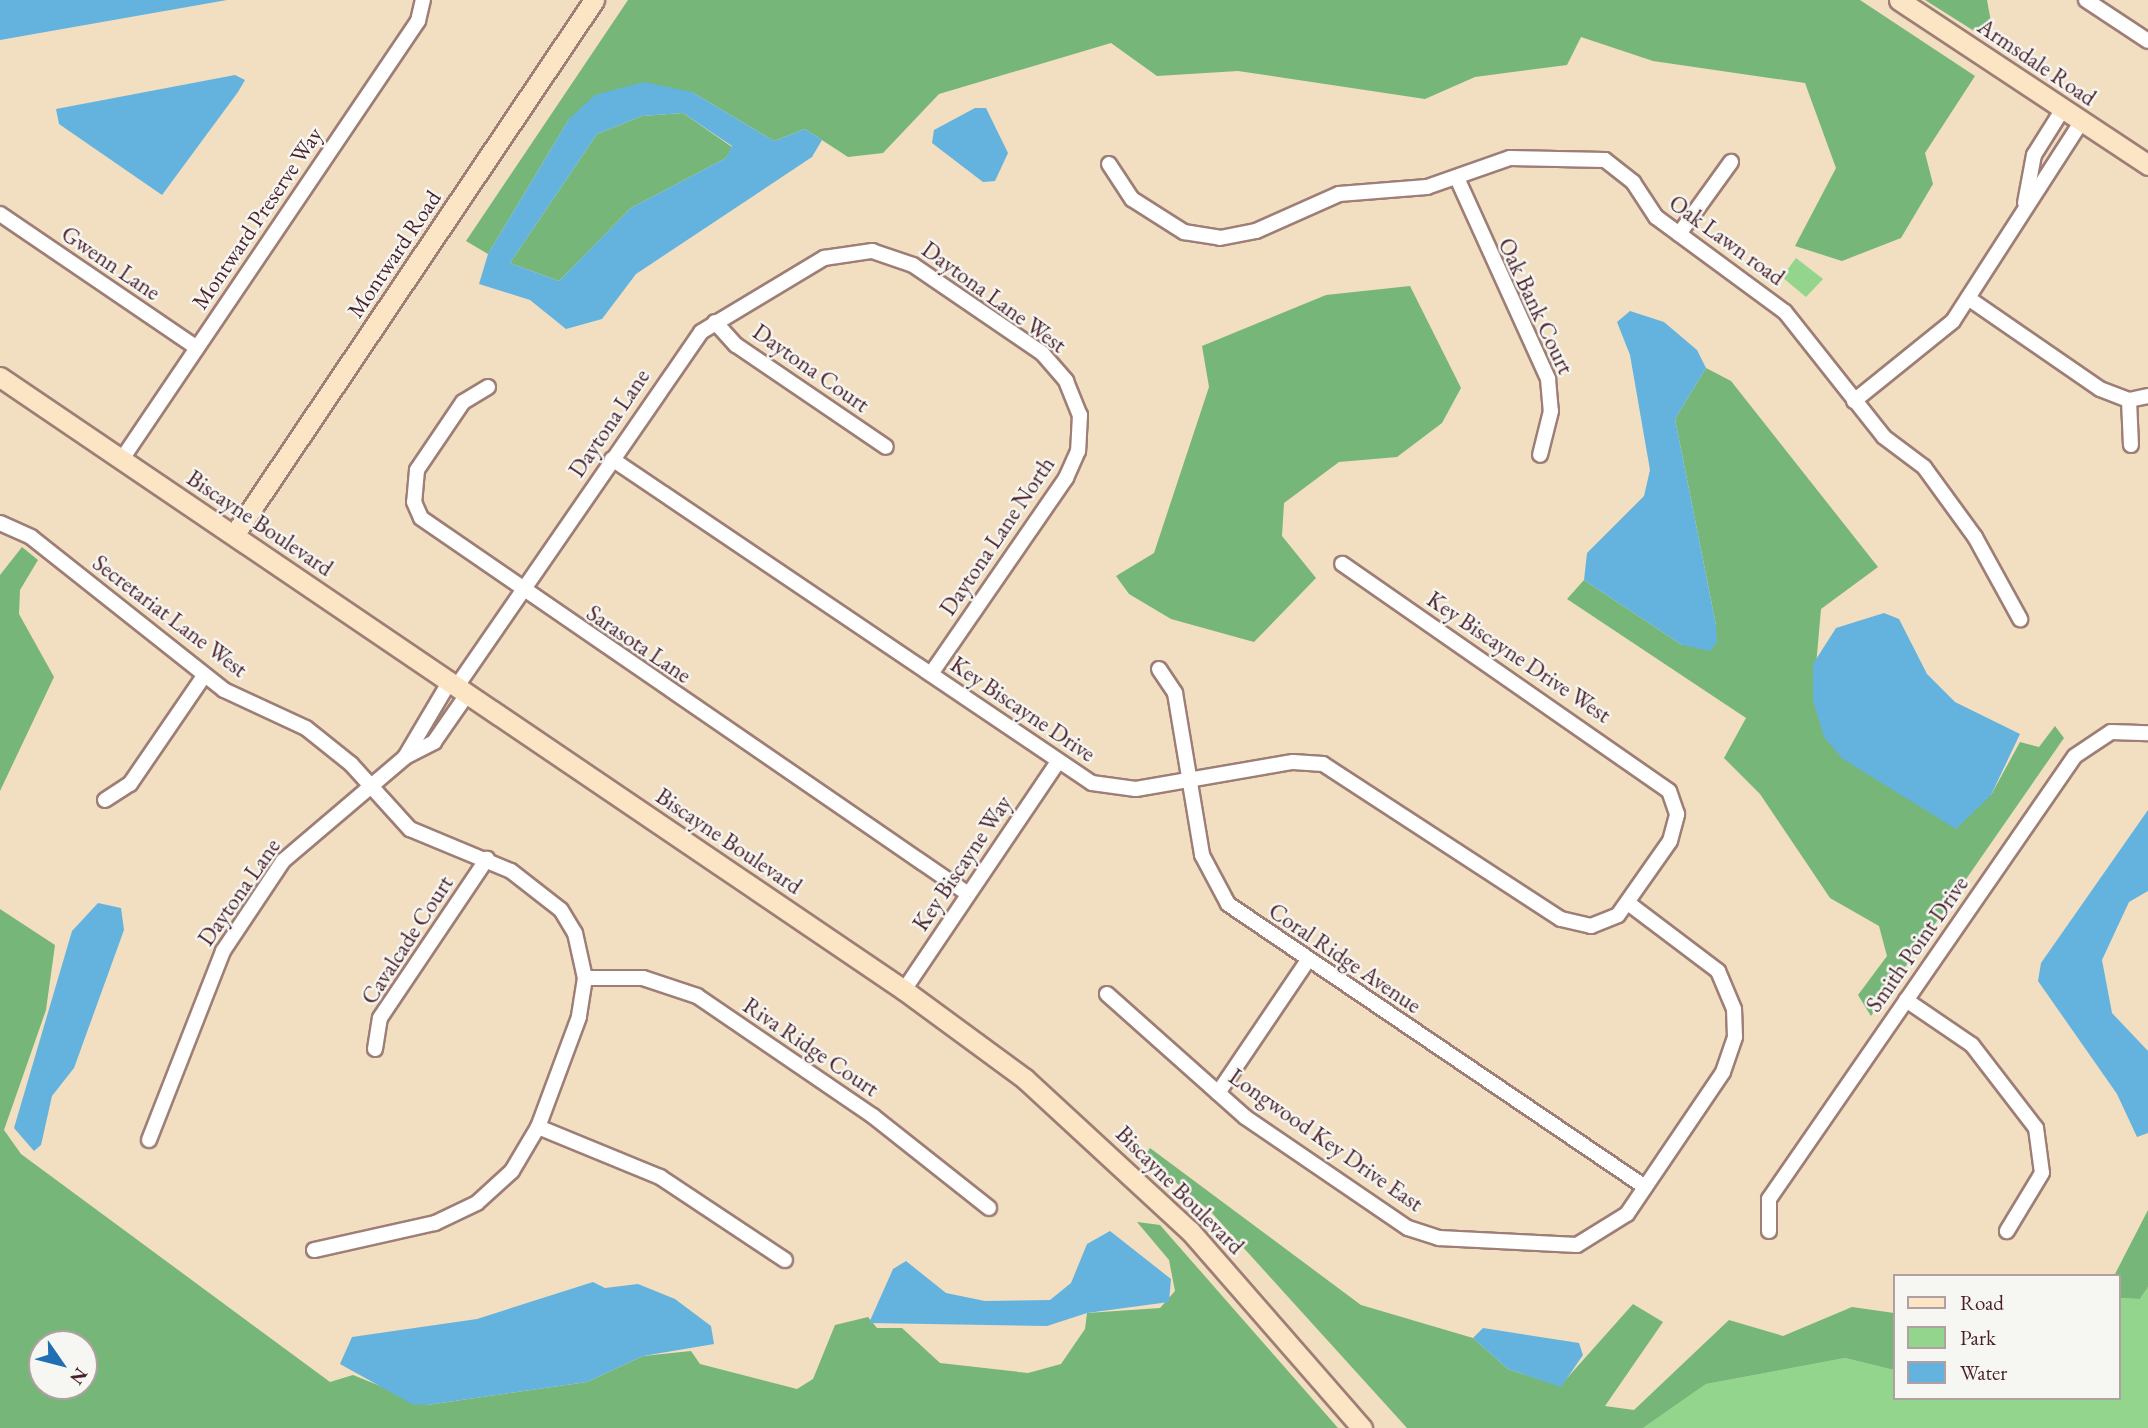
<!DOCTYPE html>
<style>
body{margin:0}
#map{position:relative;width:2148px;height:1428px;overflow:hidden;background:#f2dec1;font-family:"EB Garamond",serif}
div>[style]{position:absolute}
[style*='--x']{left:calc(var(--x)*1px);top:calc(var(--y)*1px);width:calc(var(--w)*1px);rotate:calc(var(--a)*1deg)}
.green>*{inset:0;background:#93d58c}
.forest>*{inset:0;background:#76b678}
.water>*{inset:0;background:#64b3de}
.roads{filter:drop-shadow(2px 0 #9e7e76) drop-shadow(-2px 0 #9e7e76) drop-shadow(0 2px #9e7e76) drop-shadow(0 -2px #9e7e76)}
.street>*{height:14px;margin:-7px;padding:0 7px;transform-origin:7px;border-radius:7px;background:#fff}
.secondary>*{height:19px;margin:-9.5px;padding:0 9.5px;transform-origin:9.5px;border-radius:9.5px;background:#fce5c4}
span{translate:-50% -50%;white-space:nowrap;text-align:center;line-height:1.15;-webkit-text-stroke:5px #f6f6f2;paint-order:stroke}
.street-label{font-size:23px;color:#4a1f2b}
.legend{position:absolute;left:1893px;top:1274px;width:228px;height:126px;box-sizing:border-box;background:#f6f6f2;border:2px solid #b1a0a2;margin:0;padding:9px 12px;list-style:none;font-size:21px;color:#4a1f2b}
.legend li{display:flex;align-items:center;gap:14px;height:35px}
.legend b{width:35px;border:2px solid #b1a0a2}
.north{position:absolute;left:28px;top:1330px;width:70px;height:70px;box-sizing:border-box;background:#f6f6f2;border:2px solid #b1a0a2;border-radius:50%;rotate:125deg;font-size:19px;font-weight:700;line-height:28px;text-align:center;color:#4a1f2b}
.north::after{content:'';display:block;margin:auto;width:24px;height:32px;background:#1f6fb2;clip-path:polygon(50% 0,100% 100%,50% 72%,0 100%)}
</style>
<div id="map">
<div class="green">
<div style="clip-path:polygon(1796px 258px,1823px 279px,1806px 297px,1782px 277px)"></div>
<div style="clip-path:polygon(2148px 1287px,2148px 1428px,1643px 1428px,1706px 1384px,1845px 1358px,1894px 1370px,1894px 1398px,2118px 1398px,2118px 1298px,2140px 1299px)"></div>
</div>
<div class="forest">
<div style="clip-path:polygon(628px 0,1860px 0,1975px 76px,1925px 153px,1933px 184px,1901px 238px,1842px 261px,1795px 246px,1836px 168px,1805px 83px,1653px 61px,1581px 37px,1567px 65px,1475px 77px,1425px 99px,1238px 71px,1157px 76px,1111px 43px,939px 94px,883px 153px,848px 157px,805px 129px,774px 141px,692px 92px,569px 119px,488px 254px,466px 241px)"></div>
<div style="clip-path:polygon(1925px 0,1987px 0,1991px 22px,1982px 36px)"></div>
<div style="clip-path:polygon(683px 113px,732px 147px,726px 158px,631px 208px,559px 281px,510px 263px,597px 134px,642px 116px)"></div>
<div style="clip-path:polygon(1410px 286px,1461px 388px,1442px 423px,1397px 457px,1339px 462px,1284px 503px,1282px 536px,1316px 578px,1254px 642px,1171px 619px,1129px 594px,1116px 576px,1154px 553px,1209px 387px,1202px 346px,1326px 295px)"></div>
<div style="clip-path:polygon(1706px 368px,1731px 381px,1878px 567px,1821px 609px,1813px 700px,1991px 795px,2020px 742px,2039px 747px,2055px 726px,2064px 738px,1871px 1016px,1858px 995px,1887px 956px,1879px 926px,1830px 898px,1760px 794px,1724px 758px,1746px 718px,1567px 599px,1584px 580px,1682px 645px,1716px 625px,1675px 419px)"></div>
<div style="clip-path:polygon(22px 547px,38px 560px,20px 590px,19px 614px,54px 677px,0 791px,0 575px)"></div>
<div style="clip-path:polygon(evenodd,0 909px,55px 945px,46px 1010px,4px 1130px,21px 1154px,330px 1382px,353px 1375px,427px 1405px,587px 1382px,643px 1356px,691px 1351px,700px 1364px,797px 1389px,813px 1379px,835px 1325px,868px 1317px,877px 1328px,902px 1328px,940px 1363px,1028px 1373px,1061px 1364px,1085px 1329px,1087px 1313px,1160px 1308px,1175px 1291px,1169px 1260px,1137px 1222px,1160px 1225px,1338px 1428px,0 1428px,0 909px,42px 1344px,84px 1344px,84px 1386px,42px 1386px,42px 1344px)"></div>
<div style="clip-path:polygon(1150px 1148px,1361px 1305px,1473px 1338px,1508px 1369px,1560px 1386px,1633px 1304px,1663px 1322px,1605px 1406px,1634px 1410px,1729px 1320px,1783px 1336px,1852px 1307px,1894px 1313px,1894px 1370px,1845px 1358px,1706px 1384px,1643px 1428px,1407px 1428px,1212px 1213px,1145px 1156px)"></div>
<div style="clip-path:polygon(2148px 1210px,2148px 1287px,2140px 1299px,2118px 1298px,2114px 1276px)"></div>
</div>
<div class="water">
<div style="clip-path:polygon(0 0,227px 0,0 40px)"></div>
<div style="clip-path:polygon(235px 75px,245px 80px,238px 92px,162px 195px,59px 124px,56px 109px)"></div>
<div style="clip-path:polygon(evenodd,644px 82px,692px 92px,774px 141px,805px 129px,822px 140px,812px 157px,636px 274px,602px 319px,566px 329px,530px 300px,479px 284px,488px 254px,569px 119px,595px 95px,644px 82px,683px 113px,732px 146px,726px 158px,631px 208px,559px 281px,510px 263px,597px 134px,642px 116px,683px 113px)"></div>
<div style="clip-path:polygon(975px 108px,986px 108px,1008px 153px,995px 181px,983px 182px,932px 143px,934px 130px)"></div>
<div style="clip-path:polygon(1630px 311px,1664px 322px,1697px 350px,1706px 368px,1675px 419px,1716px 625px,1717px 642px,1710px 651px,1682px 645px,1584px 580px,1587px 553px,1644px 496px,1650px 470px,1630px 355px,1617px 322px)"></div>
<div style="clip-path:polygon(1884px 613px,1899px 619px,1927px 674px,1955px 702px,2020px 734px,1991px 795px,1956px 829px,1843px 759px,1824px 737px,1813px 700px,1813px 664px,1836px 628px)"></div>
<div style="clip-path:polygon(2148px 810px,2148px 891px,2129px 902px,2102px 960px,2112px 1013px,2148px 1051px,2148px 1133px,2137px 1137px,2117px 1094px,2038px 981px,2041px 963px)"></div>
<div style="clip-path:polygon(98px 903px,121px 908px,124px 930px,74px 1068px,52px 1096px,41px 1145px,34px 1151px,14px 1128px,72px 931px)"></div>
<div style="clip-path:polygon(1110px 1231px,1171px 1279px,1169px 1302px,1087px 1313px,1047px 1326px,869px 1323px,893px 1269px,906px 1261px,946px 1293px,985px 1301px,1050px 1300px,1071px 1283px,1087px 1244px)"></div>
<div style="clip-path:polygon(593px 1282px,605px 1288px,638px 1284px,675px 1299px,711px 1326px,714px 1344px,643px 1356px,587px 1382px,427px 1405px,412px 1404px,340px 1364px,352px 1337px,477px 1319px)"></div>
<div style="clip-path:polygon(1483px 1328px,1579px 1343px,1583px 1355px,1561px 1387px,1508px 1369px,1473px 1338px)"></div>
</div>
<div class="roads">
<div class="street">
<div style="--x:2086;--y:0;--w:74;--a:33.5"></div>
<div style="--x:1109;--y:164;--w:42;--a:56.7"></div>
<div style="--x:1132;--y:199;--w:62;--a:32.4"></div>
<div style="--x:1184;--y:232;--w:36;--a:9"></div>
<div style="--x:1220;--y:238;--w:37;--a:-11"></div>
<div style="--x:1256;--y:231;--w:91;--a:-24"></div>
<div style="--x:1339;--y:194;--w:88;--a:-4.5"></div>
<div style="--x:1427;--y:187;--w:88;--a:-19.3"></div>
<div style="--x:1510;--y:158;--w:95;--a:1.2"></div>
<div style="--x:1605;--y:160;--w:36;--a:38"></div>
<div style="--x:1633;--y:182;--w:42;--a:56.7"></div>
<div style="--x:1656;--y:217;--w:160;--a:36.4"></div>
<div style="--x:1785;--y:312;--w:159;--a:51.6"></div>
<div style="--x:1884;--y:437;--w:50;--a:36.9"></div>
<div style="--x:1924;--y:467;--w:87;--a:53.9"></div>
<div style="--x:1975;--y:537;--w:94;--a:61.2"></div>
<div style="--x:1457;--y:178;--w:221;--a:65.6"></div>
<div style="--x:1548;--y:379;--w:32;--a:85"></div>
<div style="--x:1551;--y:411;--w:45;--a:104"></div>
<div style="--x:2025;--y:203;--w:49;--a:-79.4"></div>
<div style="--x:2034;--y:155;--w:54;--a:-57.8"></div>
<div style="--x:0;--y:214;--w:238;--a:34.2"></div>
<div style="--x:1679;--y:234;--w:89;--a:-54.2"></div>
<div style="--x:1968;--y:298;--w:160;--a:34.6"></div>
<div style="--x:2100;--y:389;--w:31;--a:21"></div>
<div style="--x:2129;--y:400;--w:19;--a:-12"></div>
<div style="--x:715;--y:322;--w:31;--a:48"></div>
<div style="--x:736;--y:345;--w:181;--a:34.2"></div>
<div style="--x:488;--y:387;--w:29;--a:149"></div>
<div style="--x:463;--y:402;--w:82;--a:124.1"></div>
<div style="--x:417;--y:470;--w:32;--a:95"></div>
<div style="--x:414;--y:502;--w:17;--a:66"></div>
<div style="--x:421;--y:518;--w:664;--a:34.5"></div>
<div style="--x:2129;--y:400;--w:45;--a:87.5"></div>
<div style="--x:1854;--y:401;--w:127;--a:-38.9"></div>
<div style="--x:1953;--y:321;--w:238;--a:-57.2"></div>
<div style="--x:122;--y:459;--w:529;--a:-55.95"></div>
<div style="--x:418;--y:21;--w:22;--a:-77"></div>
<div style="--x:612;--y:459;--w:579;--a:34.02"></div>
<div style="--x:1092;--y:783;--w:44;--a:7.8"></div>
<div style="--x:1136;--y:789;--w:159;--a:-9.8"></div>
<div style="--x:1293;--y:762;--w:30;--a:4"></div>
<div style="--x:1323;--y:764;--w:284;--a:33.1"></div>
<div style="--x:1561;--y:919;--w:31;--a:13"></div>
<div style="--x:1591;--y:926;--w:29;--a:-22"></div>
<div style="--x:1618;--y:915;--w:90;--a:-54.9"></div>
<div style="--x:1670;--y:841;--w:28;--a:-75"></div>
<div style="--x:1677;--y:814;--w:24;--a:-109"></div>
<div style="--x:1669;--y:791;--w:398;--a:-145.2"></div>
<div style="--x:0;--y:523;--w:34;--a:24"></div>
<div style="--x:31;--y:537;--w:246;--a:38.4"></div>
<div style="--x:224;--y:690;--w:90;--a:24.9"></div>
<div style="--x:306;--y:728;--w:58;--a:38.7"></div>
<div style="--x:351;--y:764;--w:88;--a:47.8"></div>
<div style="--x:410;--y:829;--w:109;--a:22.6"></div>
<div style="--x:511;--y:871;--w:63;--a:38"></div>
<div style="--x:561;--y:910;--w:27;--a:59"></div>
<div style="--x:575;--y:933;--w:46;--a:77.5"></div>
<div style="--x:585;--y:978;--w:39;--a:99"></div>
<div style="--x:579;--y:1017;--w:117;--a:110.4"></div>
<div style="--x:538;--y:1127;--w:51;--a:120.6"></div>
<div style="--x:512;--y:1171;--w:47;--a:137.6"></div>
<div style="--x:477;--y:1203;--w:47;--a:154.5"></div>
<div style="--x:435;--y:1223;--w:124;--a:167.4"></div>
<div style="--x:1159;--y:669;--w:29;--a:56"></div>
<div style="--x:1175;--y:693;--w:164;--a:80.5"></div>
<div style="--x:1202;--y:855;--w:55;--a:62"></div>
<div style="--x:1228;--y:904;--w:504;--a:34.16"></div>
<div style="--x:457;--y:686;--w:430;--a:-55.4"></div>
<div style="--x:701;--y:332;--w:144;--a:-31"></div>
<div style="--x:824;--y:258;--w:49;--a:-8.3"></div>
<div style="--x:872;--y:251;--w:43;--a:18.9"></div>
<div style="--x:913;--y:265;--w:156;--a:34.3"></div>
<div style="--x:1042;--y:353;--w:37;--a:49"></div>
<div style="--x:1066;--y:381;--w:37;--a:68"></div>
<div style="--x:1080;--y:415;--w:36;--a:93"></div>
<div style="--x:1078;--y:451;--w:30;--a:114"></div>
<div style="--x:1066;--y:478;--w:238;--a:124.6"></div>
<div style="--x:405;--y:757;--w:88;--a:-59.4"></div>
<div style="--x:105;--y:800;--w:30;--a:-33"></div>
<div style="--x:130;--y:784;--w:131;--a:-55.6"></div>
<div style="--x:585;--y:978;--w:58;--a:0"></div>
<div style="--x:643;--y:978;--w:57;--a:18.4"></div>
<div style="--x:697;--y:996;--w:213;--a:34.3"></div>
<div style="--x:873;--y:1116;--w:148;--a:38.4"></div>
<div style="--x:904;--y:990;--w:275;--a:-56"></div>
<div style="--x:1107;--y:994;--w:185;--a:41.7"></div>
<div style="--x:1245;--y:1117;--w:197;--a:34.3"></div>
<div style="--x:1408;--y:1228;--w:33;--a:18"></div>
<div style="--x:1439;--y:1238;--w:138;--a:2.9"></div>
<div style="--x:1577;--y:1245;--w:59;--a:-31.8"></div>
<div style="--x:1627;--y:1214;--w:171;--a:-55.9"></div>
<div style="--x:1723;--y:1072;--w:37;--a:-71"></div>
<div style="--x:1735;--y:1037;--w:28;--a:-92"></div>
<div style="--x:1734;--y:1009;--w:41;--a:-112.8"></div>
<div style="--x:1718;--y:971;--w:113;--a:-142.9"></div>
<div style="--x:1906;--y:1000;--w:80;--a:34.3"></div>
<div style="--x:1972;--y:1045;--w:105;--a:52.4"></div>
<div style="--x:2036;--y:1128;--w:45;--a:82.4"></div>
<div style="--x:2042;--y:1173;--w:68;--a:121.1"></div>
<div style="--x:375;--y:1049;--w:31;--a:-81"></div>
<div style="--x:380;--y:1018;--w:192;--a:-56.1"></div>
<div style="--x:1218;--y:1093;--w:161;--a:-55.9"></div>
<div style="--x:538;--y:1127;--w:132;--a:22.3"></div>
<div style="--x:660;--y:1177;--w:150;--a:33.6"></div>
<div style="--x:149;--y:1140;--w:203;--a:-68.6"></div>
<div style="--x:223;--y:951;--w:108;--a:-56.3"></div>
<div style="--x:283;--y:861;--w:160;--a:-40.4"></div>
<div style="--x:405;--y:757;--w:33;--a:-27"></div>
<div style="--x:434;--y:742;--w:60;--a:-55.2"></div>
<div style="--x:1769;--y:1231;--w:32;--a:-90"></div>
<div style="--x:1769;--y:1199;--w:538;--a:-55.37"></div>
<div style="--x:2075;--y:756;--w:43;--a:-33.7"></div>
<div style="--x:2111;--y:732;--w:37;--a:2"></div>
</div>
<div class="secondary">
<div style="--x:1899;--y:0;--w:299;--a:33.5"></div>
<div style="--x:0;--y:377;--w:1092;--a:34.14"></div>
<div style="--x:904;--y:990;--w:150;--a:36.3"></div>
<div style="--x:1025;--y:1079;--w:224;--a:42.7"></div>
<div style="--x:1190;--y:1231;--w:262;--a:48.9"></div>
<div style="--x:234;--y:535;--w:645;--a:-56.06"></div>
</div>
</div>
<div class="street-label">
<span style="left:2037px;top:62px;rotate:34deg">Armsdale Road</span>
<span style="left:257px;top:218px;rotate:-56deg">Montward Preserve Way</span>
<span style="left:1727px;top:240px;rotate:36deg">Oak Lawn road</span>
<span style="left:394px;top:254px;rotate:-56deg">Montward Road</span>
<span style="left:111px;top:263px;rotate:34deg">Gwenn Lane</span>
<span style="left:994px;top:297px;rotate:36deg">Daytona Lane West</span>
<span style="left:1536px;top:306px;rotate:65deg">Oak Bank Court</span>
<span style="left:811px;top:368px;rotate:35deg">Daytona Court</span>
<span style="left:609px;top:423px;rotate:-56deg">Daytona Lane</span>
<span style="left:260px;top:523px;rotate:34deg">Biscayne Boulevard</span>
<span style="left:997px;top:536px;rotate:-56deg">Daytona Lane North</span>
<span style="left:170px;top:616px;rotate:37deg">Secretariat Lane West</span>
<span style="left:639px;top:644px;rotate:34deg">Sarasota Lane</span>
<span style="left:1519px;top:657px;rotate:34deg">Key Biscayne Drive West</span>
<span style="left:1023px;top:709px;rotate:34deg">Key Biscayne Drive</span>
<span style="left:729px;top:841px;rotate:34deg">Biscayne Boulevard</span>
<span style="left:962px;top:863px;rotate:-56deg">Key Biscayne Way</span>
<span style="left:239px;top:892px;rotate:-55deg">Daytona Lane</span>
<span style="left:407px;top:940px;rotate:-57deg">Cavalcade Court</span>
<span style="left:1917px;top:944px;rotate:-55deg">Smith Point Drive</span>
<span style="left:1345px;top:958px;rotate:34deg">Coral Ridge Avenue</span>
<span style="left:811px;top:1047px;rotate:34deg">Riva Ridge Court</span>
<span style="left:1326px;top:1140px;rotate:35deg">Longwood Key Drive East</span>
<span style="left:1180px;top:1190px;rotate:45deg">Biscayne Boulevard</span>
</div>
<ul class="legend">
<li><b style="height:9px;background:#fce5c4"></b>Road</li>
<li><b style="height:19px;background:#93d58c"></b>Park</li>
<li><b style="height:19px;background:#64b3de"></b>Water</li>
</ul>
<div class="north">N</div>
</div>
